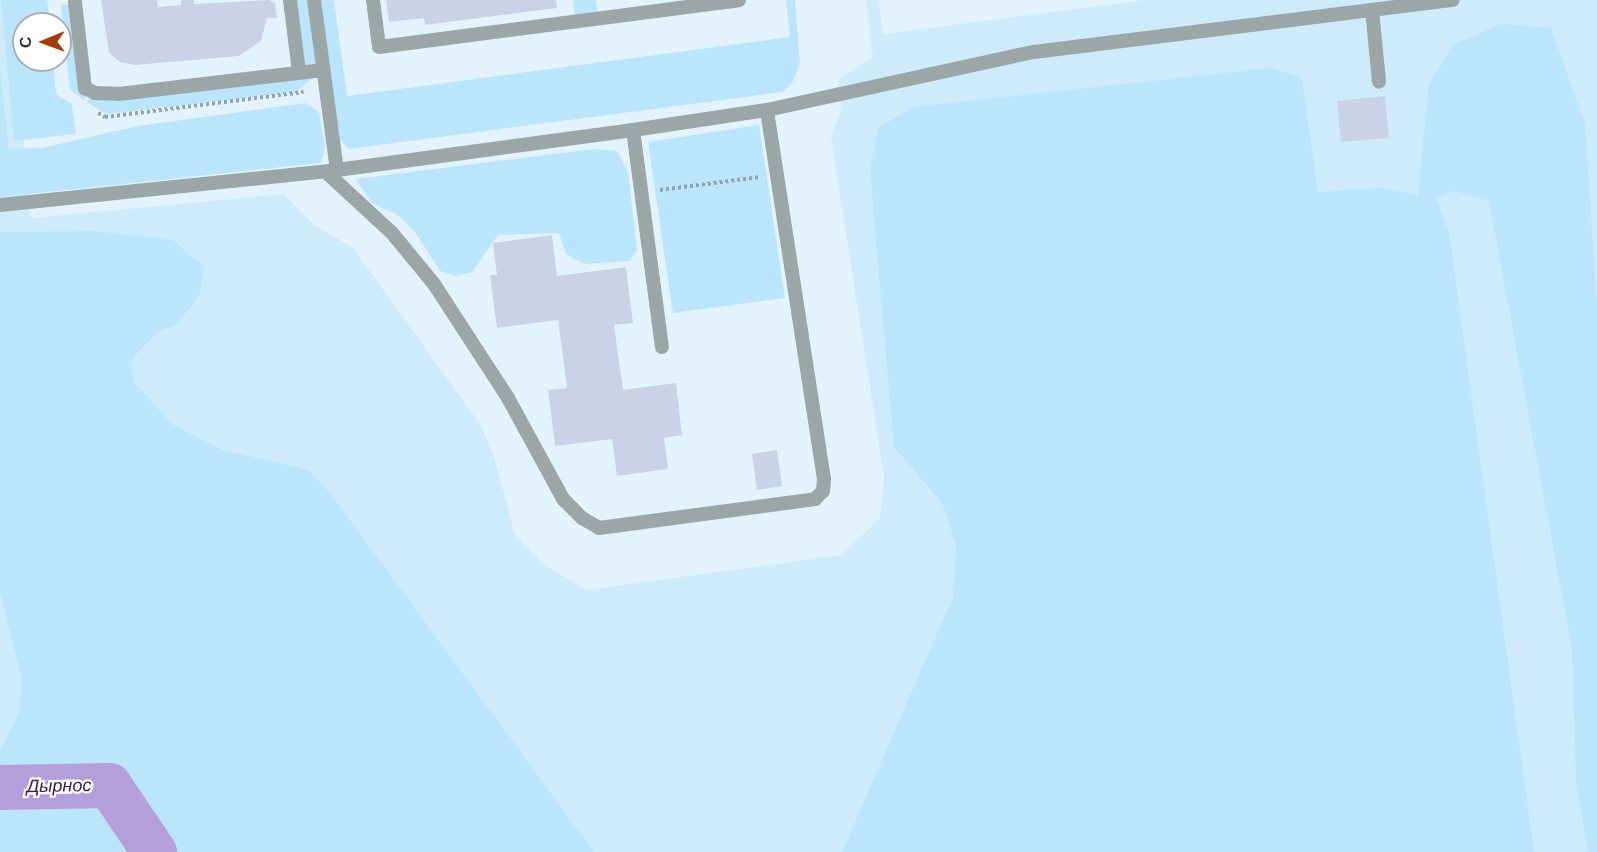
<!DOCTYPE html>
<meta charset="utf-8">
<style>
body{margin:0}
#map{position:relative;width:1597px;height:852px;overflow:hidden;background:#e3f3fd;font-family:"Work Sans",sans-serif}
div>[style]{position:absolute}
[style*='--x']{left:calc(var(--x)*1px);top:calc(var(--y)*1px);width:calc(var(--w)*1px);rotate:calc(var(--a)*1deg)}
.built>*{inset:0;background:#ceebfc}
.green>*{inset:0;background:#bae5fd}
.river>*{height:45px;margin:-22.5px;padding:0 22.5px;transform-origin:22.5px;border-radius:22.5px;background:#b59fda}
.building>*{inset:0;background:#cad2e6}
.path>*{height:4px;margin-top:-2px;transform-origin:0;background:repeating-linear-gradient(90deg,#97a3ab 0 3px,transparent 0 6px)}
.lane>*{height:14px;margin:-7px;padding:0 7px;transform-origin:7px;border-radius:7px;background:#9ba6a6}
span{translate:-50% -50%;white-space:nowrap;text-align:center;line-height:1.15;-webkit-text-stroke:4.5px #fff;paint-order:stroke}
.water-label{font-size:18px;color:#38175c;font-style:italic}
.north{position:absolute;left:12px;top:12px;width:60px;height:60px;box-sizing:border-box;background:#fff;border:2px solid #acafb1;border-radius:50%;rotate:269deg;font-size:16px;font-weight:700;line-height:24px;text-align:center;color:#2f373c}
.north::after{content:'';display:block;margin:auto;width:21px;height:27px;background:#a13d08;clip-path:polygon(50% 0,100% 100%,50% 72%,0 100%)}
</style>
<div id="map">
<div class="built">
<div style="clip-path:polygon(0 0,10px 0,31px 218px,284px 194px,313px 224px,353px 248px,480px 424px,494px 456px,515px 535px,546px 566px,586px 590px,842px 555px,880px 518px,884px 477px,831px 137px,841px 110px,838px 80px,873px 57px,866px 0,878px 0,883px 34px,1144px 0,1597px 0,1597px 852px,0 852px)"></div>
</div>
<div class="green">
<div style="clip-path:polygon(1px 0,47px 0,50px 24px,24px 24px,24px 60px,53px 60px,56px 94px,72px 104px,76px 134px,14px 141px)"></div>
<div style="clip-path:polygon(295px 0,308px 0,316px 64px,304px 65px)"></div>
<div style="clip-path:polygon(320px 0,334px 0,347px 96px,790px 37px,786px 0,795px 0,800px 64px,792px 83px,783px 92px,349px 149px,340px 139px)"></div>
<div style="clip-path:polygon(573px 0,596px 0,598px 14px,575px 17px)"></div>
<div style="clip-path:polygon(74px 4px,88px 92px,84px 100px,70px 90px,61px 5px)"></div>
<div style="clip-path:polygon(1500px 24px,1551px 28px,1585px 124px,1597px 305px,1597px 852px,1588px 852px,1576px 784px,1572px 649px,1489px 201px,1454px 191px,1436px 198px,1449px 232px,1534px 852px,842px 852px,953px 597px,956px 546px,942px 503px,894px 447px,870px 170px,878px 128px,913px 107px,1271px 68px,1302px 78px,1318px 192px,1381px 188px,1418px 195px,1429px 84px,1453px 45px)"></div>
<div style="clip-path:polygon(0 69px,9px 149px,41px 148px,138px 126px,306px 103px,319px 112px,325px 147px,321px 163px,0 197px)"></div>
<div style="clip-path:polygon(317px 74px,296px 92px,106px 114px,87px 102px,91px 95px)"></div>
<div style="clip-path:polygon(759px 125px,785px 298px,673px 313px,648px 142px)"></div>
<div style="clip-path:polygon(594px 149px,617px 151px,628px 172px,637px 250px,630px 261px,584px 264px,566px 254px,559px 233px,498px 235px,472px 272px,456px 276px,440px 271px,415px 232px,398px 215px,372px 203px,356px 179px)"></div>
<div style="clip-path:polygon(93px 231px,173px 240px,204px 267px,200px 294px,177px 324px,157px 332px,131px 360px,134px 382px,172px 424px,222px 450px,309px 470px,330px 493px,594px 852px,0 852px,0 751px,19px 713px,22px 681px,0 591px,0 232px)"></div>
</div>
<div class="river">
<div style="--x:0;--y:787;--w:109;--a:-1.1"></div>
<div style="--x:109;--y:785;--w:81;--a:56.1"></div>
</div>
<div class="building">
<div style="clip-path:polygon(101px 0,157px 0,158px 7px,181px 5px,181px 0,194px 0,194px 4px,269px 0,275px 3px,277px 18px,267px 18px,261px 41px,239px 56px,135px 65px,120px 62px,109px 53px)"></div>
<div style="clip-path:polygon(386px 0,556px 0,557px 8px,425px 25px,424px 18px,389px 22px)"></div>
<div style="clip-path:polygon(1385px 96px,1389px 138px,1341px 142px,1337px 101px)"></div>
<div style="clip-path:polygon(552px 235px,557px 276px,626px 267px,633px 323px,614px 325px,623px 390px,676px 383px,682px 435px,664px 438px,668px 469px,617px 476px,612px 439px,555px 446px,548px 390px,567px 388px,558px 320px,497px 328px,490px 275px,497px 275px,493px 243px)"></div>
<div style="clip-path:polygon(777px 450px,782px 486px,757px 490px,752px 454px)"></div>
</div>
<div class="path">
<div style="--x:98;--y:113;--w:8;--a:30"></div>
<div style="--x:105;--y:117;--w:200;--a:-7.2"></div>
<div style="--x:660;--y:190;--w:101;--a:-7.4"></div>
</div>
<div class="lane">
<div style="--x:290;--y:0;--w:73;--a:82.9"></div>
<div style="--x:314;--y:0;--w:172;--a:82.3"></div>
<div style="--x:373;--y:0;--w:47;--a:82.7"></div>
<div style="--x:379;--y:47;--w:363;--a:-7.4"></div>
<div style="--x:75;--y:2;--w:87;--a:83.4"></div>
<div style="--x:85;--y:88;--w:11;--a:27"></div>
<div style="--x:95;--y:93;--w:24;--a:2"></div>
<div style="--x:119;--y:94;--w:206;--a:-6.7"></div>
<div style="--x:1372;--y:10;--w:72;--a:84.4"></div>
<div style="--x:633;--y:130;--w:219;--a:82.4"></div>
<div style="--x:326;--y:172;--w:90;--a:42.7"></div>
<div style="--x:392;--y:233;--w:66;--a:50.5"></div>
<div style="--x:434;--y:284;--w:136;--a:57"></div>
<div style="--x:508;--y:398;--w:115;--a:61.4"></div>
<div style="--x:563;--y:499;--w:27;--a:45"></div>
<div style="--x:582;--y:518;--w:20;--a:30"></div>
<div style="--x:599;--y:528;--w:218;--a:-7.6"></div>
<div style="--x:815;--y:499;--w:11;--a:-45"></div>
<div style="--x:823;--y:491;--w:12;--a:-85"></div>
<div style="--x:824;--y:479;--w:373;--a:-98.8"></div>
<div style="--x:0;--y:205;--w:339;--a:-5.9"></div>
<div style="--x:337;--y:170;--w:299;--a:-7.7"></div>
<div style="--x:633;--y:130;--w:135;--a:-8.5"></div>
<div style="--x:767;--y:110;--w:273;--a:-12.3"></div>
<div style="--x:1034;--y:52;--w:422;--a:-7.1"></div>
</div>
<div class="water-label">
<span style="left:59px;top:786px;rotate:-1deg">Дырнос</span>
</div>
<div class="north">С</div>
</div>
